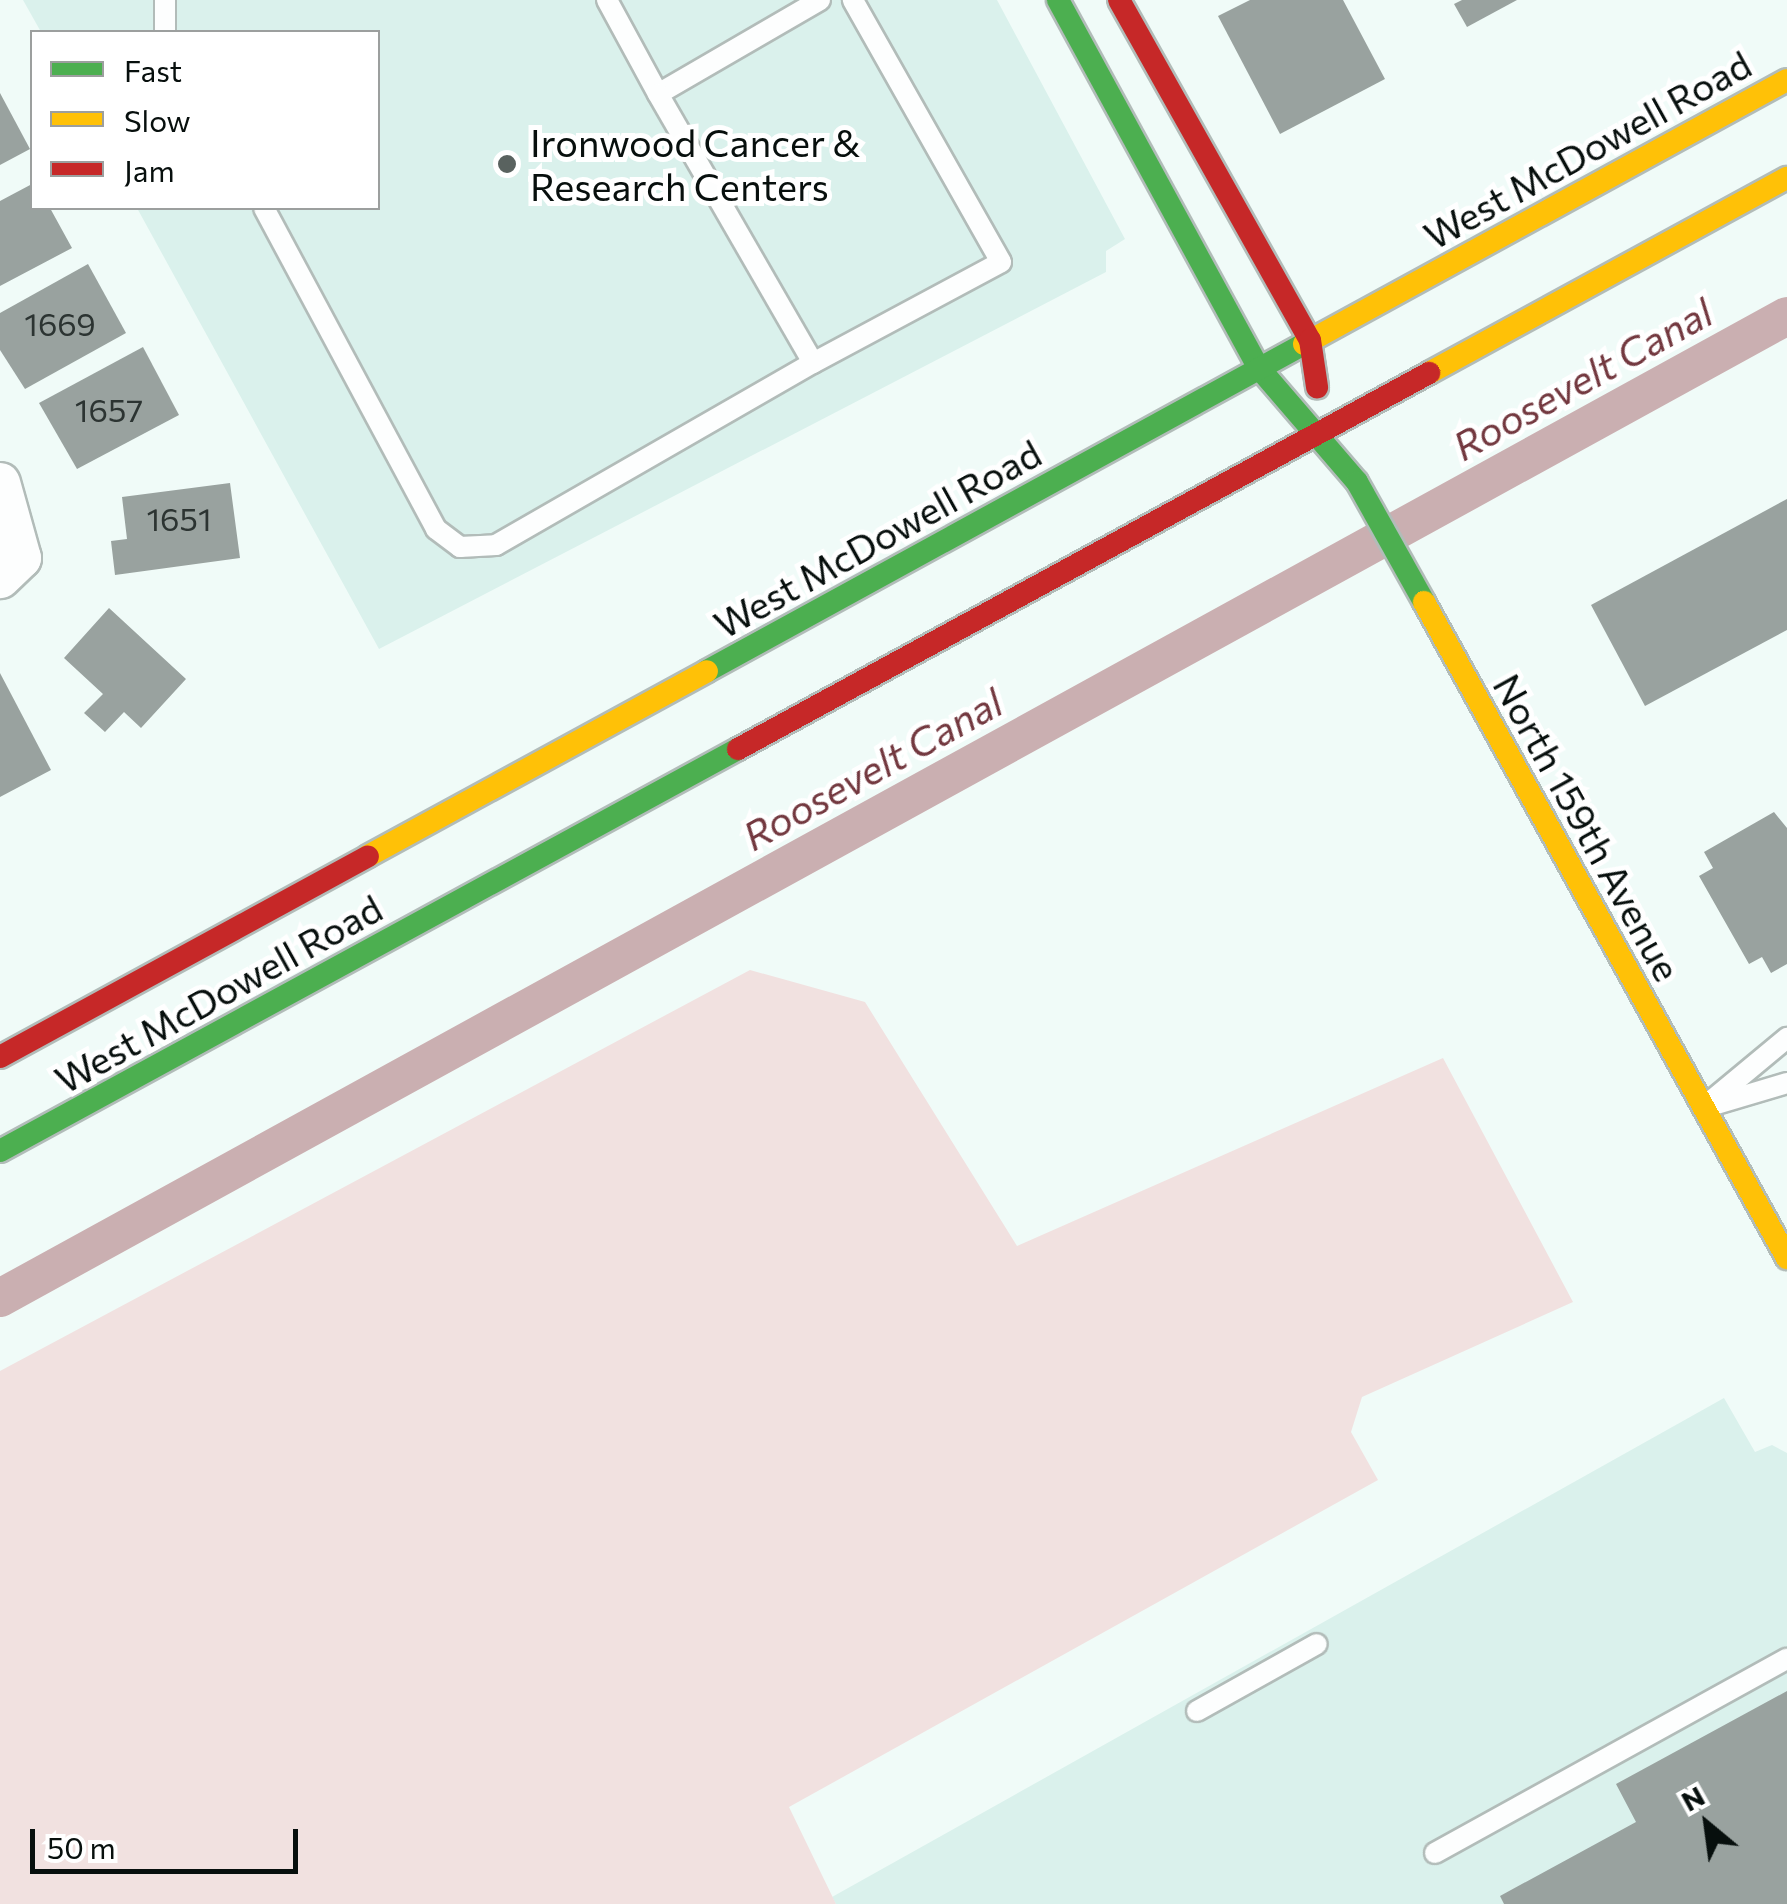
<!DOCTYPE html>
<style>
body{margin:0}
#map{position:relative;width:1787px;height:1904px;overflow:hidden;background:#f0fbf8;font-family:Commissioner,sans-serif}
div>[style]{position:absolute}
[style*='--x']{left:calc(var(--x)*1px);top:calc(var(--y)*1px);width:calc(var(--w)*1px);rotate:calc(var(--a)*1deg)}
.built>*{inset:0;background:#daf1ec}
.green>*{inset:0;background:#f1e1e0}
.canal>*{height:38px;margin:-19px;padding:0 19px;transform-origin:19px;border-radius:19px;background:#caafb1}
.building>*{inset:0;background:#99a29f}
.roads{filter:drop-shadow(2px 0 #b2bcb9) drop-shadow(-2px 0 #b2bcb9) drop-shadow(0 2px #b2bcb9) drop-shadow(0 -2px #b2bcb9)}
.lane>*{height:20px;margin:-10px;padding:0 10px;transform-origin:10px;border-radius:10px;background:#fdfefe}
.street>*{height:40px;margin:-20px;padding:0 20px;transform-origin:20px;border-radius:20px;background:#fdfefe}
.fast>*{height:22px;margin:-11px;padding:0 11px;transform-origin:11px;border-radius:11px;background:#4caf50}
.slow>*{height:22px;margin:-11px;padding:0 11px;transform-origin:11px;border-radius:11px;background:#ffc107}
.jam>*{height:22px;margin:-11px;padding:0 11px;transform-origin:11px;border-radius:11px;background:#c62828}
.dots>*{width:28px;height:28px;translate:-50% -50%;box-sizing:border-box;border:5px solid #fff;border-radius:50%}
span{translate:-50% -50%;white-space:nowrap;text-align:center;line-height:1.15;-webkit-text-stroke:10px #fff;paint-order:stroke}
.number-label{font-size:32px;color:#2c3432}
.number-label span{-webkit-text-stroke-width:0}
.poi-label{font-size:38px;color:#070f0d}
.left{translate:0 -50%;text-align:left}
.street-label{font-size:38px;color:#070f0d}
.water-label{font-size:40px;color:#73383f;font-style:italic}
.legend{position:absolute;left:30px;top:30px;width:350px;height:180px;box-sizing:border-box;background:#fff;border:2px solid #9c9f9e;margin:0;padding:12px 18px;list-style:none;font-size:30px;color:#070f0d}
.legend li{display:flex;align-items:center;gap:20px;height:50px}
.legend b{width:50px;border:2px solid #9c9f9e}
.north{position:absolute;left:1657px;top:1774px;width:100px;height:100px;-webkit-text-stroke:8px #fff;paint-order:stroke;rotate:331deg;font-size:28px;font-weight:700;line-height:40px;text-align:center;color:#070f0d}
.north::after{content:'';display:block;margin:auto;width:35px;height:45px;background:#070f0d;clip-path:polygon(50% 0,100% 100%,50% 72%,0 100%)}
.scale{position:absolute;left:30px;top:1829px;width:268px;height:45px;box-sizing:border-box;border:5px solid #070f0d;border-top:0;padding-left:12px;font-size:30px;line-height:35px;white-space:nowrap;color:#070f0d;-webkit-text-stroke:8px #fff;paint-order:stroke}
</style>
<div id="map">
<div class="built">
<div style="clip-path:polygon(23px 0,997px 0,1125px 239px,1106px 251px,1106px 272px,379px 649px,137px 208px,378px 208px,378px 32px,41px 32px)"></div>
<div style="clip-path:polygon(1724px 1398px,1755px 1452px,1772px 1445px,1787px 1453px,1787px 1904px,836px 1904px,832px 1897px)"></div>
</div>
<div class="green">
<div style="clip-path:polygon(750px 970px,865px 1002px,1017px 1246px,1443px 1058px,1573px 1302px,1362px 1397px,1351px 1432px,1378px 1480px,789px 1807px,836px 1904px,0 1904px,0 1371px)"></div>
</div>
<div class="canal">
<div style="--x:0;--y:1298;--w:2039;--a:-28.79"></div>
</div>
<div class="building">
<div style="clip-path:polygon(1250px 0,1343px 0,1385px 79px,1280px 134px,1218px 16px)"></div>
<div style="clip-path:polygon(1462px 0,1517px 0,1467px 27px,1454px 4px)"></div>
<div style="clip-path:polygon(0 93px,30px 149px,0 165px)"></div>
<div style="clip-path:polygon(32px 184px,32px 208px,50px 208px,72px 248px,0 286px,0 201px)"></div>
<div style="clip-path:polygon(88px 264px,126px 333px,25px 389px,0 350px,0 313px)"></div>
<div style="clip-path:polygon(143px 347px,179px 415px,77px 469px,39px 403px)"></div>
<div style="clip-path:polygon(230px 483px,240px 558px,115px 575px,111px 541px,127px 539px,122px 497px)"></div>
<div style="clip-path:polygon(1787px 499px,1787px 630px,1645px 706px,1591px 605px)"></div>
<div style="clip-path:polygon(109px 608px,186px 679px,141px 728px,124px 712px,105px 732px,84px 713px,103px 694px,64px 658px)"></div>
<div style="clip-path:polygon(0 673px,51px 770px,0 797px)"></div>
<div style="clip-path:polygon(1774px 812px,1787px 828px,1787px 964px,1771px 973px,1762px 957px,1749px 964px,1699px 876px,1713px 868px,1704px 852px)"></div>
<div style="clip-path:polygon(1787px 1691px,1787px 1904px,1504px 1904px,1500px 1896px,1636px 1822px,1616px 1784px)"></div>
</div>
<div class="roads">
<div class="lane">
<div style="--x:165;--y:0;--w:32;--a:90"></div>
<div style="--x:607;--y:0;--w:107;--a:61.5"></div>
<div style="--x:820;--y:0;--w:187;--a:149.9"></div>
<div style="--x:658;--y:94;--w:310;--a:60"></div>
<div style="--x:813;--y:363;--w:213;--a:-28.2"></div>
<div style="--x:1001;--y:262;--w:301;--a:-119.5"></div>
<div style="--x:264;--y:208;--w:364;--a:61.8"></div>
<div style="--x:436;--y:529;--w:30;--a:37"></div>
<div style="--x:460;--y:547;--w:36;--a:-3"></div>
<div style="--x:496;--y:545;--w:366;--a:-29.9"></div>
<div style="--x:1705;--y:1106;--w:107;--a:-39.7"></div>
<div style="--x:1710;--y:1106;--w:80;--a:-16.6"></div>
<div style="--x:1197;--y:1711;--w:137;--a:-29.2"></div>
<div style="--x:1435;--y:1853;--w:402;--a:-28.9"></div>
</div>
<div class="street">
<div style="--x:0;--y:483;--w:78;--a:74.4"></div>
<div style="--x:21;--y:558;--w:29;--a:136"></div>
</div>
<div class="fast">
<div style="--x:1058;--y:0;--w:419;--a:61.4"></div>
<div style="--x:1259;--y:368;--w:150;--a:49.3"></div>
<div style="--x:1357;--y:482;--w:137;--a:60.8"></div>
<div style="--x:707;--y:671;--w:681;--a:-28.71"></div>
<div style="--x:0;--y:1151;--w:840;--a:-28.58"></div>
</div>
<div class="slow">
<div style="--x:1304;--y:344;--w:550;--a:-28.66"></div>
<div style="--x:1429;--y:373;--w:408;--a:-28.6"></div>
<div style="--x:1424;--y:602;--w:750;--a:61.04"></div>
<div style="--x:368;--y:856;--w:386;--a:-28.6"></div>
</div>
<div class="jam">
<div style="--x:1119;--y:0;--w:390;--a:60.7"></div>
<div style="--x:1310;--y:340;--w:48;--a:81.5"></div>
<div style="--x:738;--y:749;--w:787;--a:-28.55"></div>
<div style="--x:0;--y:1057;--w:419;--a:-28.6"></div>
</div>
</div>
<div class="dots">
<div style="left:507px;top:164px;background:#59625f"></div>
</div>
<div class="number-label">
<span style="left:60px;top:323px">1669</span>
<span style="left:109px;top:409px">1657</span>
<span style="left:179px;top:518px">1651</span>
</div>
<div class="poi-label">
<span class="left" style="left:530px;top:164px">Ironwood Cancer &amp;<br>Research Centers</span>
</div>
<div class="street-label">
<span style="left:1587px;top:149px;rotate:-29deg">West McDowell Road</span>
<span style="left:877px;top:538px;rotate:-29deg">West McDowell Road</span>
<span style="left:1588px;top:827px;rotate:61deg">North 159th Avenue</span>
<span style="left:218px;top:993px;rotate:-29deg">West McDowell Road</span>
</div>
<div class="water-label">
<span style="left:1582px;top:378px;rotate:-29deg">Roosevelt Canal</span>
<span style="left:872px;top:768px;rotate:-29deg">Roosevelt Canal</span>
</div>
<ul class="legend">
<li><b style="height:12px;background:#4caf50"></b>Fast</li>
<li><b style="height:12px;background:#ffc107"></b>Slow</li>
<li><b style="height:12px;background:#c62828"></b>Jam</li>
</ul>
<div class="north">N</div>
<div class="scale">50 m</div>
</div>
